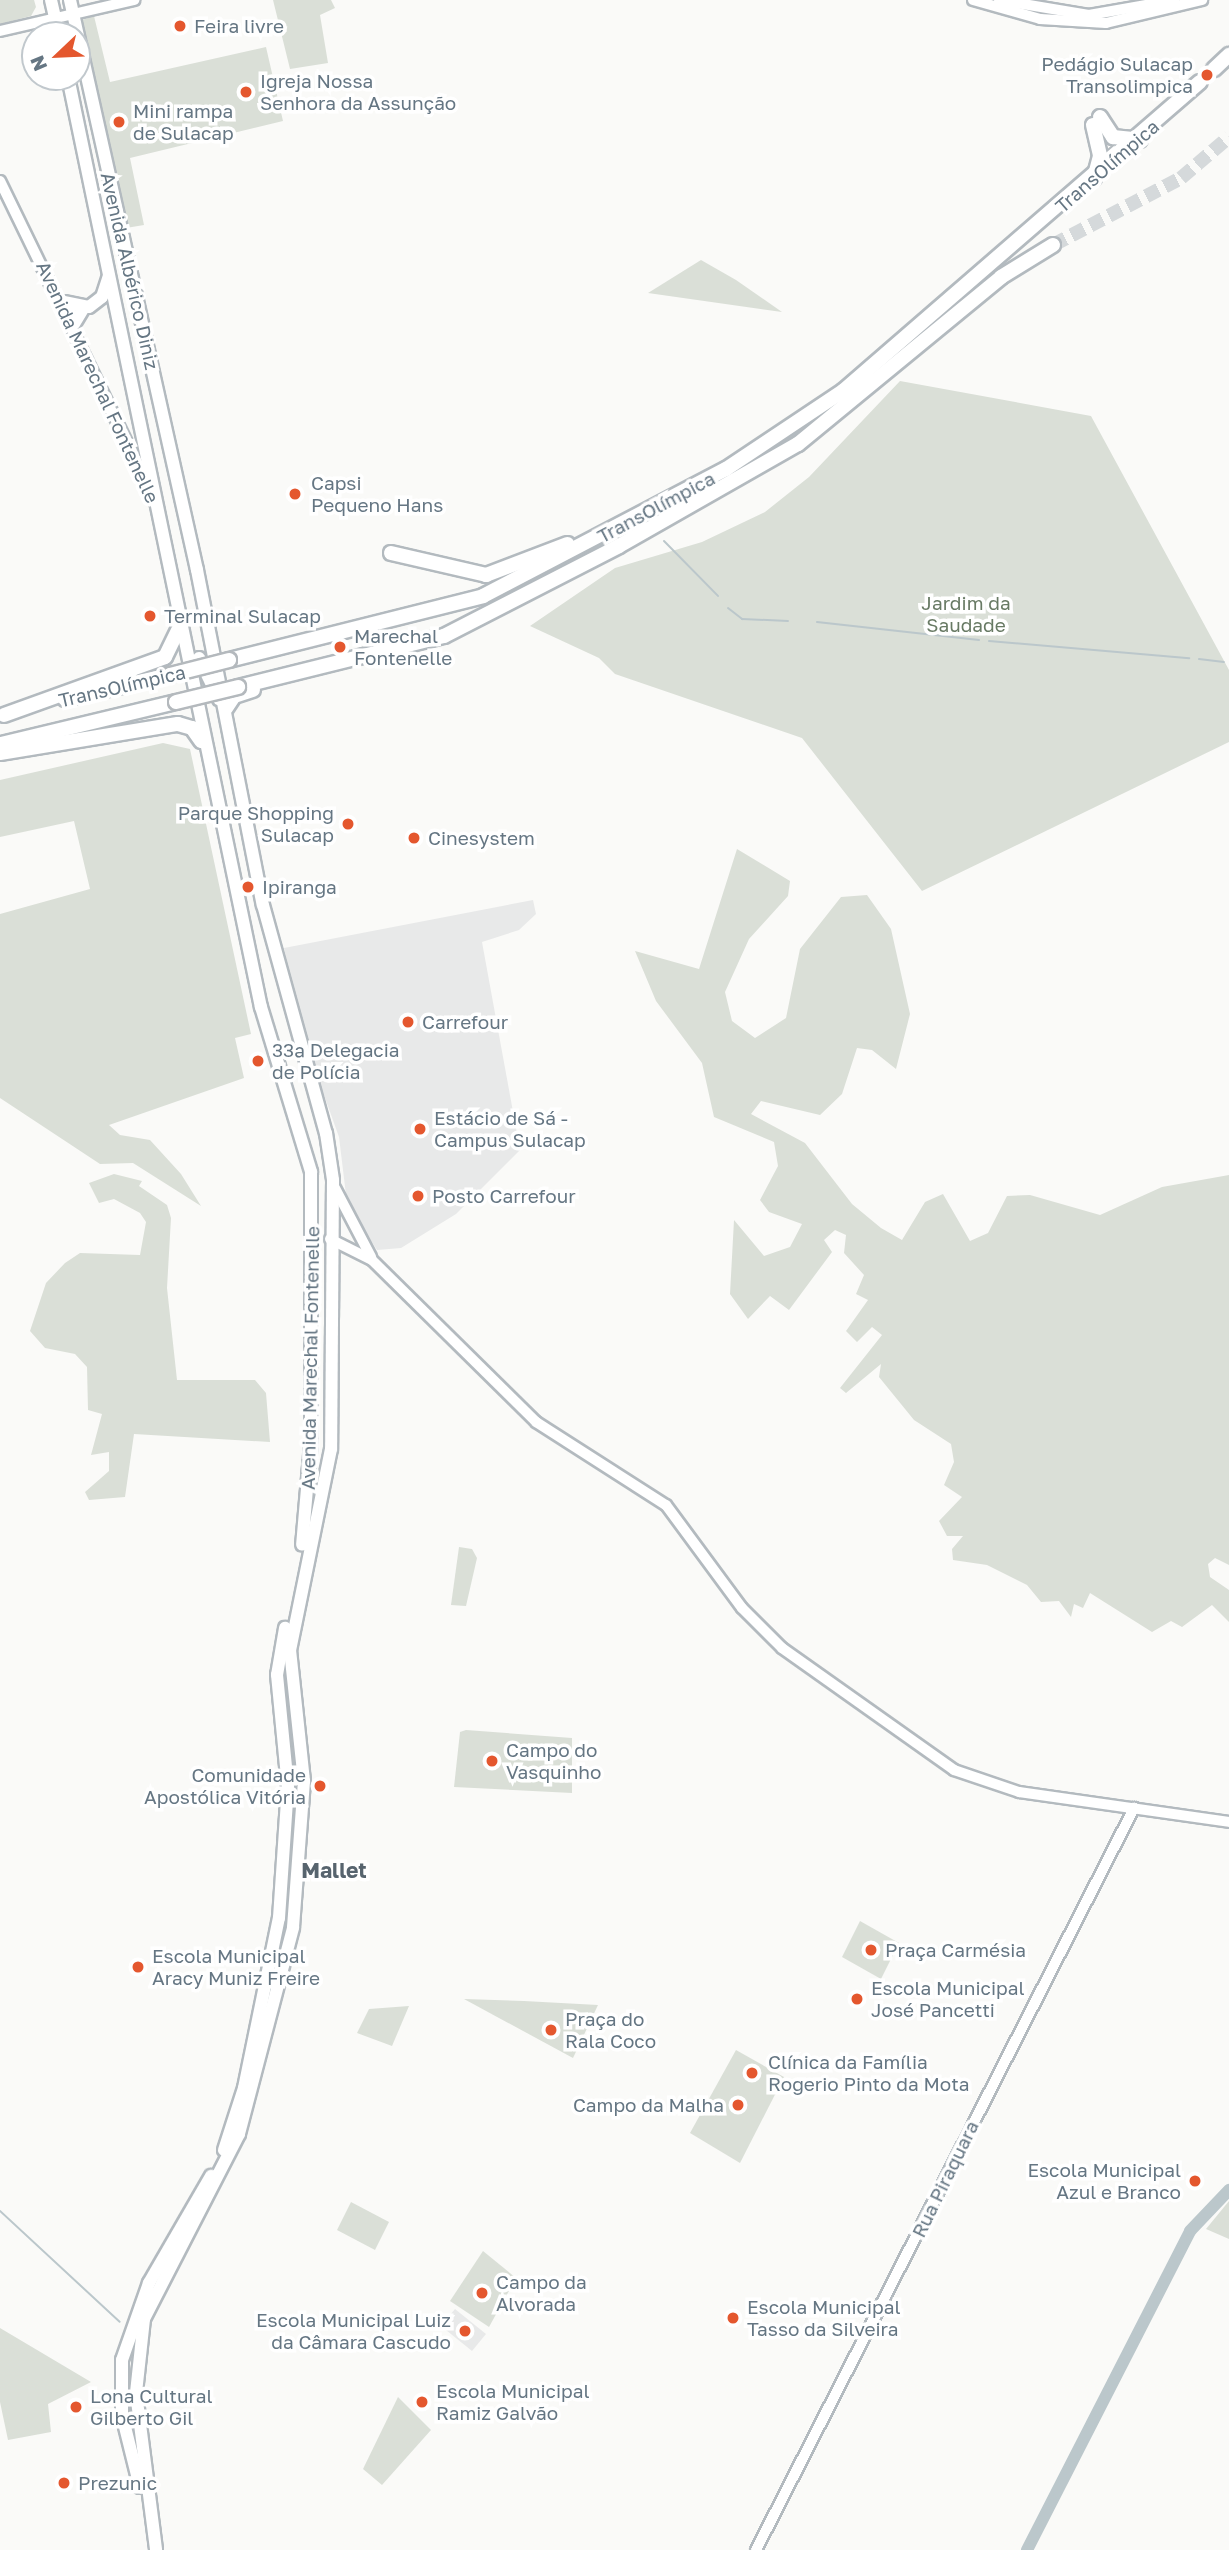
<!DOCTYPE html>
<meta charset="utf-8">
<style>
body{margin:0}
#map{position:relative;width:1229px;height:2550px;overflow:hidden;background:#fafaf8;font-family:"Golos Text",sans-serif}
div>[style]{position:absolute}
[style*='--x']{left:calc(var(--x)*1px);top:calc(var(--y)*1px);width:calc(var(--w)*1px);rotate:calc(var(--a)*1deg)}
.built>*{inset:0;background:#e8e9e9}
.green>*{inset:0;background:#dadfd7}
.stream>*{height:2px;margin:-1px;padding:0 1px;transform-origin:1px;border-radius:1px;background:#bbc7cb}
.river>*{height:12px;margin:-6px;padding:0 6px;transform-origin:6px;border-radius:6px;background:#bbc7cb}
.highway-tunnel>*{height:14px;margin-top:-7px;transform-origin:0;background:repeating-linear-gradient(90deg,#d5d9db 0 14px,transparent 0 21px)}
.roads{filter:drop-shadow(2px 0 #b3babf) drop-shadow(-2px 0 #b3babf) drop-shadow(0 2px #b3babf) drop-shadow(0 -2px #b3babf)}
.secondary>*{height:10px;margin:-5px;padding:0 5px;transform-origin:5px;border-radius:5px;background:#fff}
.primary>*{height:12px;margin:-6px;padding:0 6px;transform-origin:6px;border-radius:6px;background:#fff}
.highway>*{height:14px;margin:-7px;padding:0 7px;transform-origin:7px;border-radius:7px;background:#fff}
.bridges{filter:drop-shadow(2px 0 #b4b9bd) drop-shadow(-2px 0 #b4b9bd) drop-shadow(0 2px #b4b9bd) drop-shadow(0 -2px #b4b9bd)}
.highway-bridge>*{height:14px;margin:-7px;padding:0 7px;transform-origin:7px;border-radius:7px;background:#fff}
.dots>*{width:19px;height:19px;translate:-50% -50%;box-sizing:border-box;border:4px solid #fff;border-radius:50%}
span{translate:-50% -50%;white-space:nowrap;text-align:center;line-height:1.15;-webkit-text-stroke:7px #fff;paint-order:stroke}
.poi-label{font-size:19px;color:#657683}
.left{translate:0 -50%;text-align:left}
.right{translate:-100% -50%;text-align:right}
.street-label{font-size:19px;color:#657683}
.park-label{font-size:19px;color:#687a64}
.neighbourhood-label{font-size:21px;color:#57646e;font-weight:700}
.north{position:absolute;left:21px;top:21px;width:70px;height:70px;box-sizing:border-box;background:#fff;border:2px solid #c1c8cd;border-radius:50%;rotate:247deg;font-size:19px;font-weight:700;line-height:28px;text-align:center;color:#657683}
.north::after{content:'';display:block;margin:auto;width:24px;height:32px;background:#e4572e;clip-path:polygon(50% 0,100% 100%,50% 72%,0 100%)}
</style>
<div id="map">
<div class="built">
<div style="clip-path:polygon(533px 900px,536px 914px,519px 930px,482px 942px,520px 1150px,456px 1214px,401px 1248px,377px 1250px,347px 1203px,339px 1137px,301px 1031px,284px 948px)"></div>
<div style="clip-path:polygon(455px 2309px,486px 2334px,472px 2351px,441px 2326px)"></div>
</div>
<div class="green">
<div style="clip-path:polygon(0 0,34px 0,36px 7px,31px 16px,0 24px)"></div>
<div style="clip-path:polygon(273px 0,331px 0,335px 8px,320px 15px,328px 63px,290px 69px)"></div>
<div style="clip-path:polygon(94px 16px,110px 82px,266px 47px,283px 121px,130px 158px,144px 225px,126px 228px,79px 21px)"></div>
<div style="clip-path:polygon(701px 260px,736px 280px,782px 312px,648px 293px)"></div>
<div style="clip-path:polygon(900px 381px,1091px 416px,1229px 670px,1229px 742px,922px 891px,802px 738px,615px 674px,599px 658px,530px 626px,615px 568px,702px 542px,765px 512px,809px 477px)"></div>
<div style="clip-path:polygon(163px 743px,190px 749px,251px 1034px,235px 1038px,244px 1078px,109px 1125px,120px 1135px,150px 1140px,181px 1174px,201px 1206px,133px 1163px,100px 1164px,0 1098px,0 914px,90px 889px,74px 821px,0 837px,0 780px)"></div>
<div style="clip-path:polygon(737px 849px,790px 881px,788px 896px,749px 939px,725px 992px,732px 1021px,755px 1038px,786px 1018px,800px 949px,841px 897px,867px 895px,891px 929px,910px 1014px,896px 1069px,872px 1050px,857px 1048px,842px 1094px,820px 1115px,761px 1101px,751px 1114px,805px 1143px,852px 1204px,881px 1228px,902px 1240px,925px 1202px,943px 1194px,970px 1241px,988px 1233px,1007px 1196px,1030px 1195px,1100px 1215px,1162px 1187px,1229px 1175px,1229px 1565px,1215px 1558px,1208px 1564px,1210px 1577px,1229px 1590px,1229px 1622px,1212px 1605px,1182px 1627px,1171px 1621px,1152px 1632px,1090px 1593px,1083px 1608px,1074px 1604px,1071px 1617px,1059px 1601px,1041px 1602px,1027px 1585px,987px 1565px,953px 1560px,952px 1549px,963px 1536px,947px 1536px,939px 1521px,962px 1497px,944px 1485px,954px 1462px,951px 1444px,914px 1420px,879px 1377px,881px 1364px,846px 1393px,840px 1388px,882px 1335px,872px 1327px,857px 1342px,846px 1331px,868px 1300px,856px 1294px,864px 1275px,844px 1253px,846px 1235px,835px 1230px,824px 1240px,832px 1252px,789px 1310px,770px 1296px,748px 1319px,730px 1294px,734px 1220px,764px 1256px,790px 1247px,802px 1224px,769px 1212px,760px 1200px,778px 1166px,774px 1142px,714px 1117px,702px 1063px,656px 1001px,635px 951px,699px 969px)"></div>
<div style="clip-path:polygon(114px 1174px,142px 1181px,139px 1186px,167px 1205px,171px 1218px,167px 1288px,177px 1380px,255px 1380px,266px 1393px,270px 1442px,134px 1434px,125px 1497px,89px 1500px,85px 1492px,109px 1471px,109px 1452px,91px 1455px,102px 1414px,88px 1410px,87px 1367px,75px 1354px,45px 1348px,30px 1331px,46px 1283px,65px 1263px,80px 1253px,140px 1255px,146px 1222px,140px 1213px,114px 1199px,99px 1203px,89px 1183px)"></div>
<div style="clip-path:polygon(459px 1547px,472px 1549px,477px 1558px,466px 1606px,451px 1605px)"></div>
<div style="clip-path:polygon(466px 1730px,572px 1738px,572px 1793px,454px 1787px,460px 1732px)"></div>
<div style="clip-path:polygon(860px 1921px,899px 1943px,881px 1979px,842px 1957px)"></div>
<div style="clip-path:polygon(464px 1999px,524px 2001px,598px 2005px,573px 2058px)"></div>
<div style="clip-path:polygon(409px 2006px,392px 2046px,357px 2033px,369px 2009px)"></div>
<div style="clip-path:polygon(736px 2050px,784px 2077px,740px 2163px,690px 2133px)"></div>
<div style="clip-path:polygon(1229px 2201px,1229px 2239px,1206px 2229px)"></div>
<div style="clip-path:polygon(351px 2202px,389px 2222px,375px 2250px,337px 2230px)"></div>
<div style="clip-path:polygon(483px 2251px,516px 2278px,489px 2327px,450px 2301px)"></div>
<div style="clip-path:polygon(0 2328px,91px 2382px,48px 2404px,51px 2432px,8px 2440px,0 2402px)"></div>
<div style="clip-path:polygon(398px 2397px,431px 2430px,382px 2485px,363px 2469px)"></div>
</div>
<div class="stream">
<div style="--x:664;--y:541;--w:77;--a:45.5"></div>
<div style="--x:728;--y:608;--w:18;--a:38"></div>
<div style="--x:742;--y:619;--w:46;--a:2.5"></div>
<div style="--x:817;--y:622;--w:163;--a:6.3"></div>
<div style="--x:989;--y:641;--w:201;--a:4.9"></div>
<div style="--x:1199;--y:659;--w:25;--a:7"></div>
<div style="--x:0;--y:2211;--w:163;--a:42.8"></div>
</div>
<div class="river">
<div style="--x:1027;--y:2550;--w:358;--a:-62.9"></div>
<div style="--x:1190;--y:2231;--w:57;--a:-46.4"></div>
</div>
<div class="highway-tunnel">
<div style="--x:1053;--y:245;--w:144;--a:-27.6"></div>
<div style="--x:1181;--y:178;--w:63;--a:-40.5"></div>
</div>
<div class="roads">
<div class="secondary">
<div style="--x:973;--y:0;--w:70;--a:15.8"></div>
<div style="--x:1040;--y:19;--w:66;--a:3.5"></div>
<div style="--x:1106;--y:23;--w:99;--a:-13.5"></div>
<div style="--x:999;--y:0;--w:91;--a:9.5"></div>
<div style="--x:1089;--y:15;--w:87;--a:-9.9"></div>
<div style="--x:0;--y:31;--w:138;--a:-13"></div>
<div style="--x:0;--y:181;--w:341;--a:64.1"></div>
<div style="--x:335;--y:1188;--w:78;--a:62.4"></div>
<div style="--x:330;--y:1239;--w:47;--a:26.6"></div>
<div style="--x:372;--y:1260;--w:231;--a:44.6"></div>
<div style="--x:536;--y:1422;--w:154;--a:32.6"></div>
<div style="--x:666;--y:1505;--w:128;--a:53.6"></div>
<div style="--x:742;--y:1608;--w:57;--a:45"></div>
<div style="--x:782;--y:1648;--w:211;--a:35.3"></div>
<div style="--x:954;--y:1770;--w:69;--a:18.7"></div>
<div style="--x:1019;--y:1792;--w:212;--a:8.1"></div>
<div style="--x:756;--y:2550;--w:833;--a:-63"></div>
</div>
<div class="primary">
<div style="--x:51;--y:0;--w:36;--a:77"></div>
<div style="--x:70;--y:0;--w:584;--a:77.44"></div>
<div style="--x:197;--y:570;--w:341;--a:78.9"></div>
<div style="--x:263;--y:905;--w:237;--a:74.6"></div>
<div style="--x:326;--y:1133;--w:48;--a:81.5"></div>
<div style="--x:333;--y:1180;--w:269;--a:90.4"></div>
<div style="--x:331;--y:1449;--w:205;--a:101.5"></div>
<div style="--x:290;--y:1650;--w:132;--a:83.9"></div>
<div style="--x:304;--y:1781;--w:147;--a:94.3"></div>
<div style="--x:293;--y:1928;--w:213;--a:104.7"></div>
<div style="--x:239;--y:2134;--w:208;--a:117.2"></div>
<div style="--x:144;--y:2319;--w:74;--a:96.2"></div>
<div style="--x:136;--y:2393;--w:158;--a:82.7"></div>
<div style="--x:68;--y:77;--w:950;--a:78.28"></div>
<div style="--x:261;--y:1007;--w:172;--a:73.1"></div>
<div style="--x:311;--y:1172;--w:271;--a:90"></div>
<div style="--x:311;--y:1443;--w:102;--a:95"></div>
<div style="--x:64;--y:302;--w:25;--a:11"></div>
<div style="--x:89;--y:307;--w:16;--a:-38"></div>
<div style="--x:102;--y:297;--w:22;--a:-72"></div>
<div style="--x:74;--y:324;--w:17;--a:-59"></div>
<div style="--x:199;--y:658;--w:46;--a:64"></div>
<div style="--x:224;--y:2150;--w:65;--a:-72.1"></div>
<div style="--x:244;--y:2088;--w:174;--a:-78.4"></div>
<div style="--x:279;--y:1918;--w:131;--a:-86.1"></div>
<div style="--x:288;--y:1787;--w:113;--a:-95.6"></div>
<div style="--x:277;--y:1675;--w:48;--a:-80.3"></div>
<div style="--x:140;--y:2487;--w:74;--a:-104"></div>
<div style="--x:122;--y:2415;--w:55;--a:-90"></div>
<div style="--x:122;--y:2360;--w:82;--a:-70.7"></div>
<div style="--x:149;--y:2283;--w:124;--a:-59.9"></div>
</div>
<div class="highway">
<div style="--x:1214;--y:69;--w:21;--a:-43"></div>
<div style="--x:1100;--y:117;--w:24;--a:57"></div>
<div style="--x:1113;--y:137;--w:27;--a:6"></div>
<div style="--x:1093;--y:125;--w:32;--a:77"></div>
<div style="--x:1100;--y:156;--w:23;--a:105"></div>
<div style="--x:391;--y:553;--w:98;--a:13"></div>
<div style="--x:486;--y:575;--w:87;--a:-20.9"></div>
<div style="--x:229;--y:660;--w:262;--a:-14.1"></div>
<div style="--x:483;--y:596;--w:274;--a:-27.6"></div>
<div style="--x:726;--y:469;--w:141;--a:-33.7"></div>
<div style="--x:843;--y:391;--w:472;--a:-40.9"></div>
<div style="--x:238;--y:687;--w:212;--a:-13.9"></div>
<div style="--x:444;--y:636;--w:197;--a:-27.2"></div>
<div style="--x:619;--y:546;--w:206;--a:-29.7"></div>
<div style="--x:798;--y:444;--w:263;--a:-39.4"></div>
<div style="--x:1001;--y:277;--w:61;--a:-31.6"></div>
<div style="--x:65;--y:699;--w:108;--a:-12.9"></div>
<div style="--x:226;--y:708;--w:14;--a:-56"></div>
<div style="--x:234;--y:696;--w:20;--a:-18"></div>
<div style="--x:4;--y:715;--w:171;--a:-19.8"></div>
<div style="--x:165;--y:657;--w:30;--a:-64"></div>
<div style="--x:1;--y:744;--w:180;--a:-13.5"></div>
<div style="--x:0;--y:753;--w:180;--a:-9.3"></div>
<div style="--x:178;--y:724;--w:15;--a:16"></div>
<div style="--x:192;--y:728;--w:16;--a:55"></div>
</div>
</div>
<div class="bridges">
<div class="highway-bridge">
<div style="--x:170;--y:675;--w:61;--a:-14.3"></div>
<div style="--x:176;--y:702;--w:64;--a:-13.6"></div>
</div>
</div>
<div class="dots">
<div style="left:180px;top:26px;background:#e4572e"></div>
<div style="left:1207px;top:75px;background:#e4572e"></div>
<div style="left:246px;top:92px;background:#e4572e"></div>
<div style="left:119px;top:122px;background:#e4572e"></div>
<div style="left:295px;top:494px;background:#e4572e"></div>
<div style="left:150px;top:616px;background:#e4572e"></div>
<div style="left:340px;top:647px;background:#e4572e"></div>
<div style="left:348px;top:824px;background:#e4572e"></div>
<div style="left:414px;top:838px;background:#e4572e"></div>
<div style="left:248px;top:887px;background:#e4572e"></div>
<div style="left:408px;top:1022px;background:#e4572e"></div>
<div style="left:258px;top:1061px;background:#e4572e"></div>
<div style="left:420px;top:1129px;background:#e4572e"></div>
<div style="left:418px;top:1196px;background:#e4572e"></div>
<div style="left:492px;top:1761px;background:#e4572e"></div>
<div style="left:320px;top:1786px;background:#e4572e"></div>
<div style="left:871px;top:1950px;background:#e4572e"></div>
<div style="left:138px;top:1967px;background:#e4572e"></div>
<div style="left:857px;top:1999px;background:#e4572e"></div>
<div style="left:551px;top:2030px;background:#e4572e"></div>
<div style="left:752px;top:2073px;background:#e4572e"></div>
<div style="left:738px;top:2105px;background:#e4572e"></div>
<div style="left:1195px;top:2181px;background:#e4572e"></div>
<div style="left:482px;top:2293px;background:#e4572e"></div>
<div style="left:733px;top:2318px;background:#e4572e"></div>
<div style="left:465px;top:2331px;background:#e4572e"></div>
<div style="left:422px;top:2402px;background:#e4572e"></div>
<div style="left:76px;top:2407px;background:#e4572e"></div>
<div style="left:64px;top:2483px;background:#e4572e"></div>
</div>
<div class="poi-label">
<span class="left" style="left:194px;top:26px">Feira livre</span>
<span class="right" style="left:1193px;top:75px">Pedágio Sulacap<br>Transolimpica</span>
<span class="left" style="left:260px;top:92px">Igreja Nossa<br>Senhora da Assunção</span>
<span class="left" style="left:133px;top:122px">Mini rampa<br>de Sulacap</span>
<span class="left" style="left:311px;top:494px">Capsi<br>Pequeno Hans</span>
<span class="left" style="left:164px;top:616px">Terminal Sulacap</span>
<span class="left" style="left:354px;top:647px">Marechal<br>Fontenelle</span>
<span class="right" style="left:334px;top:824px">Parque Shopping<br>Sulacap</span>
<span class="left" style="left:428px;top:838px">Cinesystem</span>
<span class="left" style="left:262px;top:887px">Ipiranga</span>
<span class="left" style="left:422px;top:1022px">Carrefour</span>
<span class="left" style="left:272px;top:1061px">33ª Delegacia<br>de Polícia</span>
<span class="left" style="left:434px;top:1129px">Estácio de Sá -<br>Campus Sulacap</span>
<span class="left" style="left:432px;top:1196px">Posto Carrefour</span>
<span class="left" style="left:506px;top:1761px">Campo do<br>Vasquinho</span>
<span class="right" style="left:306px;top:1786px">Comunidade<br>Apostólica Vitória</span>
<span class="left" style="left:885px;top:1950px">Praça Carmésia</span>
<span class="left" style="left:152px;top:1967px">Escola Municipal<br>Aracy Muniz Freire</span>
<span class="left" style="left:871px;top:1999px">Escola Municipal<br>José Pancetti</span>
<span class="left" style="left:565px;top:2030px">Praça do<br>Rala Coco</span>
<span class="left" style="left:768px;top:2073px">Clínica da Família<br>Rogerio Pinto da Mota</span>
<span class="right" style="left:724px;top:2105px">Campo da Malha</span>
<span class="right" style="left:1181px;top:2181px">Escola Municipal<br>Azul e Branco</span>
<span class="left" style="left:496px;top:2293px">Campo da<br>Alvorada</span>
<span class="left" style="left:747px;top:2318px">Escola Municipal<br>Tasso da Silveira</span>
<span class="right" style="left:451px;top:2331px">Escola Municipal Luiz<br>da Câmara Cascudo</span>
<span class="left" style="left:436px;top:2402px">Escola Municipal<br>Ramiz Galvão</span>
<span class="left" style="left:90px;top:2407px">Lona Cultural<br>Gilberto Gil</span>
<span class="left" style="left:78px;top:2483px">Prezunic</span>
</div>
<div class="street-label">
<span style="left:1107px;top:166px;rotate:-41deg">TransOlímpica</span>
<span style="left:130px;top:271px;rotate:77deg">Avenida Albérico Diniz</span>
<span style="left:98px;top:382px;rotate:65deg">Avenida Marechal Fontenelle</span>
<span style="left:656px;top:507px;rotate:-28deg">TransOlímpica</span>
<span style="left:122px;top:686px;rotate:-13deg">TransOlímpica</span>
<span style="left:310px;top:1358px;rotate:-89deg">Avenida Marechal Fontenelle</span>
<span style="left:945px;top:2179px;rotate:-64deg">Rua Piraquara</span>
</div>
<div class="park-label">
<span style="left:966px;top:614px">Jardim da<br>Saudade</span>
</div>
<div class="neighbourhood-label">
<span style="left:334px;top:1870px">Mallet</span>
</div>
<div class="north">N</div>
</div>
